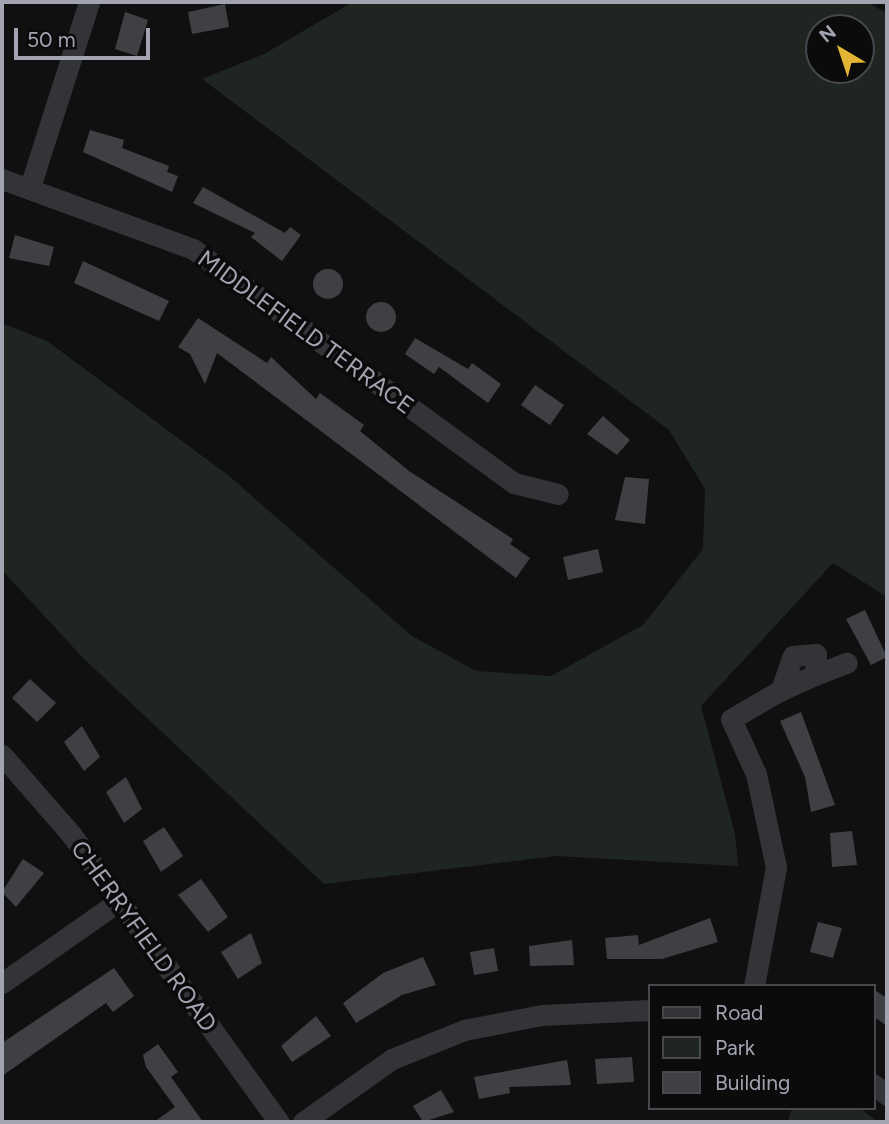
<!DOCTYPE html>
<style>
body{margin:0}
#map{position:relative;width:889px;height:1124px;overflow:hidden;background:#101011;font-family:Figtree,sans-serif}
div>[style]{position:absolute}
[style*='--x']{left:calc(var(--x)*1px);top:calc(var(--y)*1px);width:calc(var(--w)*1px);rotate:calc(var(--a)*1deg)}
.green>*{inset:0;background:#1f2520}
.building>*{inset:0;background:#3f4044}
.round{border-radius:50%}
.minor>*{height:21px;margin:-10.5px;padding:0 10.5px;transform-origin:10.5px;border-radius:10.5px;background:#333438}
span{translate:-50% -50%;white-space:nowrap;text-align:center;line-height:1.15;-webkit-text-stroke:7px #0b0b0c;paint-order:stroke}
.street-label{font-size:24px;color:#a2a5b1}
.frame{position:absolute;inset:0;border:4px solid #a2a5b1;pointer-events:none}
.legend{position:absolute;left:648px;top:984px;width:228px;height:126px;box-sizing:border-box;background:#0b0b0c;border:2px solid #47494e;margin:0;padding:9px 12px;list-style:none;font-size:21px;color:#a2a5b1}
.legend li{display:flex;align-items:center;gap:14px;height:35px}
.legend b{width:35px;border:2px solid #47494e}
.north{position:absolute;left:805px;top:14px;width:70px;height:70px;box-sizing:border-box;background:#0b0b0c;border:2px solid #47494e;border-radius:50%;rotate:321deg;font-size:19px;font-weight:700;line-height:28px;text-align:center;color:#a2a5b1}
.north::after{content:'';display:block;margin:auto;width:24px;height:32px;background:#e4b535;clip-path:polygon(50% 0,100% 100%,50% 72%,0 100%)}
.scale{position:absolute;left:14px;top:28px;width:136px;height:32px;box-sizing:border-box;border:4px solid #a2a5b1;border-top:0;padding-left:9px;font-size:21px;line-height:24px;white-space:nowrap;color:#a2a5b1;-webkit-text-stroke:5px #0b0b0c;paint-order:stroke}
</style>
<div id="map">
<div class="green">
<div style="clip-path:polygon(evenodd,353px 2px,866px 2px,887px 13px,887px 597px,833px 563px,701px 706px,735px 834px,738px 866px,556px 856px,324px 884px,83px 658px,2px 570px,2px 323px,47px 341px,228px 475px,412px 636px,476px 671px,551px 676px,643px 625px,703px 549px,705px 489px,669px 430px,202px 79px,264px 54px,353px 2px,819px 28px,861px 28px,861px 70px,819px 70px,819px 28px)"></div>
<div style="clip-path:polygon(792px 1108px,860px 1108px,878px 1122px,788px 1122px)"></div>
</div>
<div class="building">
<div style="clip-path:polygon(225px 4px,229px 27px,192px 34px,188px 12px)"></div>
<div style="clip-path:polygon(125px 12px,148px 20px,137px 56px,115px 49px)"></div>
<div style="clip-path:polygon(90px 130px,124px 140px,122px 148px,169px 166px,167px 172px,178px 176px,172px 192px,83px 152px)"></div>
<div style="clip-path:polygon(203px 187px,285px 233px,290px 227px,301px 235px,282px 261px,251px 237px,255px 233px,193px 203px)"></div>
<div style="clip-path:polygon(15px 235px,54px 247px,49px 266px,9px 258px)"></div>
<div style="clip-path:polygon(83px 261px,169px 301px,159px 321px,74px 283px)"></div>
<div class="round" style="left:313px;top:269px;width:30px;height:30px"></div>
<div class="round" style="left:366px;top:302px;width:30px;height:30px"></div>
<div style="clip-path:polygon(198px 318px,267px 363px,271px 357px,316px 399px,320px 393px,364px 425px,360px 431px,409px 471px,513px 539px,510px 544px,530px 558px,516px 578px,217px 353px,205px 384px,190px 354px,178px 347px)"></div>
<div style="clip-path:polygon(415px 338px,468px 369px,472px 363px,501px 384px,488px 403px,439px 367px,434px 374px,405px 354px)"></div>
<div style="clip-path:polygon(535px 385px,564px 405px,550px 425px,521px 405px)"></div>
<div style="clip-path:polygon(603px 416px,630px 440px,617px 455px,587px 434px)"></div>
<div style="clip-path:polygon(625px 477px,649px 479px,645px 524px,615px 520px)"></div>
<div style="clip-path:polygon(598px 549px,603px 572px,568px 580px,563px 557px)"></div>
<div style="clip-path:polygon(865px 610px,887px 657px,871px 665px,846px 619px)"></div>
<div style="clip-path:polygon(30px 679px,56px 703px,37px 722px,12px 698px)"></div>
<div style="clip-path:polygon(801px 712px,835px 805px,811px 812px,805px 777px,780px 721px)"></div>
<div style="clip-path:polygon(82px 726px,100px 757px,84px 771px,64px 742px)"></div>
<div style="clip-path:polygon(126px 777px,142px 809px,124px 823px,106px 792px)"></div>
<div style="clip-path:polygon(164px 827px,183px 856px,161px 872px,143px 841px)"></div>
<div style="clip-path:polygon(852px 831px,857px 865px,832px 867px,830px 833px)"></div>
<div style="clip-path:polygon(23px 859px,44px 873px,16px 907px,2px 892px)"></div>
<div style="clip-path:polygon(201px 879px,228px 917px,208px 932px,178px 895px)"></div>
<div style="clip-path:polygon(710px 918px,718px 942px,662px 959px,607px 959px,605px 938px,638px 935px,639px 945px)"></div>
<div style="clip-path:polygon(818px 922px,842px 928px,833px 958px,810px 952px)"></div>
<div style="clip-path:polygon(251px 933px,262px 963px,238px 979px,221px 952px)"></div>
<div style="clip-path:polygon(572px 940px,574px 965px,530px 966px,529px 946px)"></div>
<div style="clip-path:polygon(494px 948px,498px 971px,474px 975px,470px 952px)"></div>
<div style="clip-path:polygon(423px 957px,436px 985px,402px 995px,356px 1023px,343px 1003px,383px 973px)"></div>
<div style="clip-path:polygon(114px 968px,134px 996px,113px 1012px,106px 1003px,2px 1076px,2px 1043px)"></div>
<div style="clip-path:polygon(873px 989px,887px 998px,887px 1026px,873px 1016px)"></div>
<div style="clip-path:polygon(316px 1016px,331px 1036px,292px 1062px,281px 1046px)"></div>
<div style="clip-path:polygon(158px 1044px,178px 1072px,171px 1077px,203px 1122px,154px 1122px,175px 1107px,146px 1067px,143px 1055px)"></div>
<div style="clip-path:polygon(632px 1057px,634px 1082px,597px 1084px,595px 1059px)"></div>
<div style="clip-path:polygon(567px 1060px,571px 1085px,509px 1087px,510px 1093px,479px 1099px,474px 1077px)"></div>
<div style="clip-path:polygon(441px 1090px,454px 1112px,423px 1122px,413px 1106px)"></div>
</div>
<div class="minor">
<div style="--x:2;--y:179;--w:203;--a:20.1"></div>
<div style="--x:193;--y:249;--w:397;--a:36.1"></div>
<div style="--x:514;--y:483;--w:45;--a:14"></div>
<div style="--x:30;--y:187;--w:194;--a:-72.3"></div>
<div style="--x:815;--y:675;--w:34;--a:-21"></div>
<div style="--x:2;--y:755;--w:105;--a:48.9"></div>
<div style="--x:71;--y:834;--w:355;--a:54.2"></div>
<div style="--x:2;--y:983;--w:143;--a:-35"></div>
<div style="--x:754;--y:986;--w:121;--a:-79.5"></div>
<div style="--x:776;--y:867;--w:95;--a:-102.1"></div>
<div style="--x:756;--y:774;--w:60;--a:-114.4"></div>
<div style="--x:731;--y:719;--w:58;--a:-30.1"></div>
<div style="--x:781;--y:690;--w:36;--a:-71"></div>
<div style="--x:793;--y:656;--w:23;--a:-5"></div>
<div style="--x:816;--y:654;--w:21;--a:93"></div>
<div style="--x:815;--y:675;--w:37;--a:156"></div>
<div style="--x:873;--y:1084;--w:18;--a:38"></div>
<div style="--x:303;--y:1122;--w:109;--a:-35.3"></div>
<div style="--x:392;--y:1059;--w:78;--a:-21.9"></div>
<div style="--x:464;--y:1030;--w:79;--a:-10.9"></div>
<div style="--x:542;--y:1015;--w:107;--a:-2.7"></div>
</div>
<div class="street-label">
<span style="left:306px;top:332px;rotate:36deg">MIDDLEFIELD TERRACE</span>
<span style="left:144px;top:936px;rotate:54deg">CHERRYFIELD ROAD</span>
</div>
<div class="frame"></div>
<ul class="legend">
<li><b style="height:9px;background:#333438"></b>Road</li>
<li><b style="height:19px;background:#1f2520"></b>Park</li>
<li><b style="height:19px;background:#3f4044"></b>Building</li>
</ul>
<div class="north">N</div>
<div class="scale">50 m</div>
</div>
